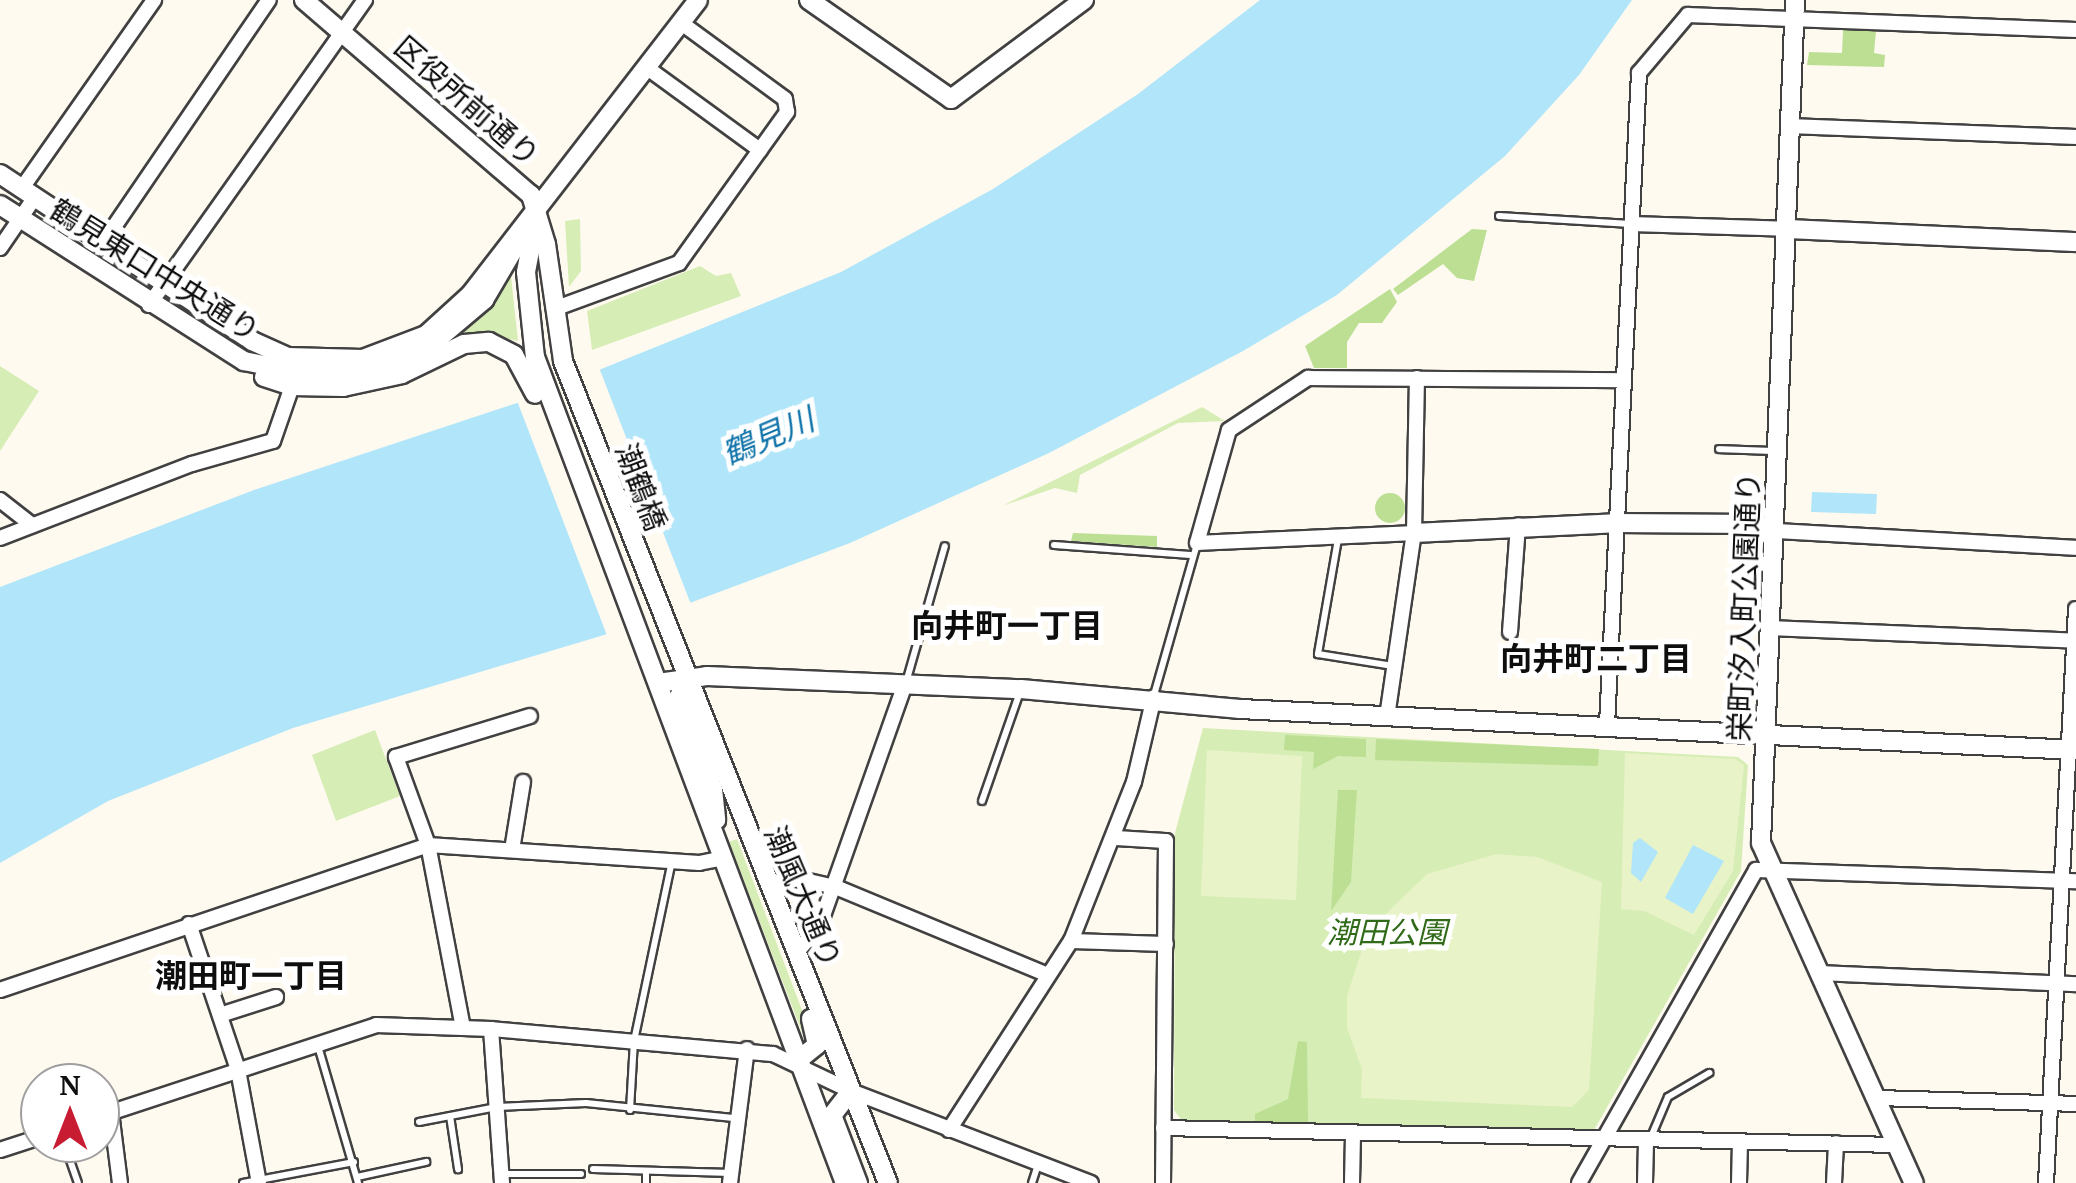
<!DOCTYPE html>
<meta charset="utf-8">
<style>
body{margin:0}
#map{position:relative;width:2076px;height:1183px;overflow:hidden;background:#fffaef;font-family:"PT Serif","Noto Sans JP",serif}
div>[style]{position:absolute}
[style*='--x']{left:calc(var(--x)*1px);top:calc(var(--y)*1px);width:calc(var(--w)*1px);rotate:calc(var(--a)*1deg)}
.green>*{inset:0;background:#d7edb6}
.forest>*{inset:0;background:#bcdf94}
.round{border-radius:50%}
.pitch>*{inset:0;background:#e8f3c8}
.water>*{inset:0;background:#b0e5fa}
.pier>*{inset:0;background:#fffaef}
.roads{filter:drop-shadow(2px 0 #414141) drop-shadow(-2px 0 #414141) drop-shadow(0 2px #414141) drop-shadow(0 -2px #414141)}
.service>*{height:6px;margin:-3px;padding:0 3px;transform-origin:3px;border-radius:3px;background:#fff}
.minor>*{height:14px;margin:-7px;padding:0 7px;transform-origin:7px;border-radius:7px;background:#fff}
.tertiary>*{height:18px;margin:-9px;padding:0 9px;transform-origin:9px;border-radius:9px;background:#fff}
span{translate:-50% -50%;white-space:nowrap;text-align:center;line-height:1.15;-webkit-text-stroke:10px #fff;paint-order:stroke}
.street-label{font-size:30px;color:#0e0e0e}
.park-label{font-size:30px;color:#316b19;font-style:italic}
.water-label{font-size:32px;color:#0e73a9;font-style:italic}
.neighbourhood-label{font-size:32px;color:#0e0e0e;font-weight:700}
.north{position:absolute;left:20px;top:1063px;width:100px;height:100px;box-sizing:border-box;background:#fff;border:2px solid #9f9f9f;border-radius:50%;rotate:0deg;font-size:28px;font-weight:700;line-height:40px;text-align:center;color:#0e0e0e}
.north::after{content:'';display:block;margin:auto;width:35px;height:45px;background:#c81c33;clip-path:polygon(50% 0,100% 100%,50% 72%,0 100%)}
</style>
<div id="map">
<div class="green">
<div style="clip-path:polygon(580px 219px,581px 271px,569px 287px,565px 221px)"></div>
<div style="clip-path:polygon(700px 266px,716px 276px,731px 273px,741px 296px,592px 350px,587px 311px)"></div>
<div style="clip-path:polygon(511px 276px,518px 341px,483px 333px,453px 340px)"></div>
<div style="clip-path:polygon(0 366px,39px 391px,0 451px)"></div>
<div style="clip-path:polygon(1202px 407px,1225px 421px,1178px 423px,1080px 475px,1077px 493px,1055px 488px,1002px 506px)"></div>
<div style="clip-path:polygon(1203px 728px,1738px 757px,1748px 765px,1741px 871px,1593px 1132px,1182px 1121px,1174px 1110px,1175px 833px)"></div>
<div style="clip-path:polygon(375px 730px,400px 796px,336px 821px,312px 755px)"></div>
<div style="clip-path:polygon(737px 839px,813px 1039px,805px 1040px,729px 842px)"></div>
</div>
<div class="forest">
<div style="clip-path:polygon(1843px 29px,1876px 31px,1874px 53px,1885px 55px,1884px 67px,1807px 65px,1809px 52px,1842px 53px)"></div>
<div style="clip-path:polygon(1472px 229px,1487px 230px,1474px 281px,1457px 278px,1443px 264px,1398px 295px,1393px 289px)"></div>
<div style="clip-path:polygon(1390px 289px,1397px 302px,1382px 323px,1359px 323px,1347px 342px,1347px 368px,1314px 368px,1305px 346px)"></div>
<div class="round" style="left:1375px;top:493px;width:30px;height:30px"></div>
<div style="clip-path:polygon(1073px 533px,1157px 536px,1157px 547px,1071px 541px)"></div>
<div style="clip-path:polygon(1285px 735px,1366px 739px,1366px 757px,1338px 756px,1313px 769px,1314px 752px,1284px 750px)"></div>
<div style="clip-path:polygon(1376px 739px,1599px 749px,1598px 766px,1375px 760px)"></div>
<div style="clip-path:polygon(1338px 790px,1357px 790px,1351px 882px,1331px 911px)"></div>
<div style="clip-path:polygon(1298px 1041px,1307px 1042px,1308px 1122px,1255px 1122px,1255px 1114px,1288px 1099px)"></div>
</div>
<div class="pitch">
<div style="clip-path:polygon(1207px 750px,1302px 756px,1296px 900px,1201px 896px)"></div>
<div style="clip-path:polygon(1625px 753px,1735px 759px,1744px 765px,1733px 871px,1694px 935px,1644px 911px,1621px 909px)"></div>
<div style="clip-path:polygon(1496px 854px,1537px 857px,1602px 882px,1589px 1090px,1572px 1107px,1361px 1098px,1362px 1069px,1347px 1028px,1347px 996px,1368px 931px,1427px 874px)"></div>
</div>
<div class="water">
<div style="clip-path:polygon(1260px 0,1632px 0,1579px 75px,1505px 156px,1337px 295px,1243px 351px,1049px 453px,850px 543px,604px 635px,293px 728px,108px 801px,0 863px,0 587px,254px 490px,517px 403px,841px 272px,993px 189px,1138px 94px)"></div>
<div style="clip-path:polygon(1812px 492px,1877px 494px,1876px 514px,1811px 512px)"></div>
<div style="clip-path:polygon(1640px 838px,1658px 852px,1641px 882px,1631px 873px,1633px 843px)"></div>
<div style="clip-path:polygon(1693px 845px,1724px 861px,1693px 914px,1665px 898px)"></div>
</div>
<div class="pier">
<div style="clip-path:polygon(598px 365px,692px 607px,608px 638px,516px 398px)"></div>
</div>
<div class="roads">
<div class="service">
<div style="--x:1499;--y:216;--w:132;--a:3.5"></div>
<div style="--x:1719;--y:449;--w:58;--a:2"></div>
<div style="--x:1338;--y:539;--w:117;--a:99.9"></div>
<div style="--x:1318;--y:654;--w:76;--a:9.1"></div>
<div style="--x:1054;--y:545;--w:137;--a:4.2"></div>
<div style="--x:907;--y:679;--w:138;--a:-74.1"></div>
<div style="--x:1154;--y:695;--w:157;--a:-74.1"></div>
<div style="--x:982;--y:801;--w:119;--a:-70.8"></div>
<div style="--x:318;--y:1046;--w:143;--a:73.7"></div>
<div style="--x:630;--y:1110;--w:69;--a:-86.7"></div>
<div style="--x:634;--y:1041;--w:184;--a:-78.1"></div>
<div style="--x:450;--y:1116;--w:54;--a:81.4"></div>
<div style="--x:419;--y:1122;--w:79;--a:-10.9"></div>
<div style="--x:497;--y:1107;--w:89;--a:-2.6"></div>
<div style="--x:586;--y:1103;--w:148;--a:5.8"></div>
<div style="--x:1651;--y:1137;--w:43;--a:-67"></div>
<div style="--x:1668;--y:1097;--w:48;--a:-30.3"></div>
<div style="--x:64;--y:1143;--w:42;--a:70.7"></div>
<div style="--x:593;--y:1169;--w:138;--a:1.7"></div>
<div style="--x:646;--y:1171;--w:12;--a:90"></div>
<div style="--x:503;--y:1174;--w:78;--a:0"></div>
<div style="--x:357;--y:1177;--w:71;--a:-12.3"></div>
<div style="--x:243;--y:1183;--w:113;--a:-10.7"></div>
<div style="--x:1032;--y:1183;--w:19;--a:-72"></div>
</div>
<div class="minor">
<div style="--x:646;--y:67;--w:141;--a:36.1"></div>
<div style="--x:1789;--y:126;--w:287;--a:2.2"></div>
<div style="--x:22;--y:188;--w:230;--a:-54.9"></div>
<div style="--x:1631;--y:224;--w:155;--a:1.8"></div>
<div style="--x:103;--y:243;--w:294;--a:-55.7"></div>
<div style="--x:0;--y:248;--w:62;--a:-55.5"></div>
<div style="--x:149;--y:305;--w:374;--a:-54.7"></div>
<div style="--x:554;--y:309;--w:133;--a:-20.2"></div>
<div style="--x:679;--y:263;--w:186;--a:-54.4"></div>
<div style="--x:787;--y:112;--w:13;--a:-99"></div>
<div style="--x:785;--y:99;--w:130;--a:-143.7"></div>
<div style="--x:0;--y:500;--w:41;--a:38"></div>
<div style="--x:1775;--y:531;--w:301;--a:3.2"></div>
<div style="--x:1414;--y:533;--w:217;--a:177.4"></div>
<div style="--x:1197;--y:543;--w:117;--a:-74.2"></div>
<div style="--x:1229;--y:430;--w:95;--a:-33.4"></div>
<div style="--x:1308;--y:378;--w:315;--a:0.4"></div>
<div style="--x:0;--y:538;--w:206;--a:-21.1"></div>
<div style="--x:192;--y:464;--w:84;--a:-15.9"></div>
<div style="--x:273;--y:441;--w:58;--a:-70.9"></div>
<div style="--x:1770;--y:628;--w:306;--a:2.4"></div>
<div style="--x:1510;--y:632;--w:107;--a:-85.7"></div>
<div style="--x:1387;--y:717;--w:186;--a:-81.7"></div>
<div style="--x:1414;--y:533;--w:155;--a:-88.9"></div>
<div style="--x:1607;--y:725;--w:653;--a:-87.19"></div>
<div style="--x:1639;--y:73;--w:76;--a:-49.8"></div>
<div style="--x:1688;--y:15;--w:388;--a:2.2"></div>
<div style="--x:1115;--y:838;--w:51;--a:3.4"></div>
<div style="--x:1166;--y:841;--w:342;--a:90.5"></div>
<div style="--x:512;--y:850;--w:69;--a:-80.8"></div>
<div style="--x:769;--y:883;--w:31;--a:-7"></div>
<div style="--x:800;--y:879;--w:39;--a:13"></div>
<div style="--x:838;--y:888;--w:227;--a:22.5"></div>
<div style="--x:189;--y:924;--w:154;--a:71.4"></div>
<div style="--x:238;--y:1070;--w:115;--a:79.5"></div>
<div style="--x:1071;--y:941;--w:95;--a:1.8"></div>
<div style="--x:797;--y:952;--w:33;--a:-49"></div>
<div style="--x:819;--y:927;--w:258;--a:-70.5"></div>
<div style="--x:1820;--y:973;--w:256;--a:2.5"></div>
<div style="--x:0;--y:990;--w:452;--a:-18.7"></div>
<div style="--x:428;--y:845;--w:272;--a:3.8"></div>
<div style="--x:699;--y:863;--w:25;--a:-11"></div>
<div style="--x:220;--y:1015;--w:59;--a:-17.8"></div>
<div style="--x:463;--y:1028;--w:186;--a:-100.8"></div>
<div style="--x:428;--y:845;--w:94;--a:-110"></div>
<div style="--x:396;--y:757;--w:140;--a:-17"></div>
<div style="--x:491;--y:1029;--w:154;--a:85.9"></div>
<div style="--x:1877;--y:1098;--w:199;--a:1.7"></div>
<div style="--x:111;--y:1112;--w:72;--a:82.8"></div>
<div style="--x:100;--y:1116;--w:291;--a:-18.2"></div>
<div style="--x:376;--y:1025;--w:115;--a:2"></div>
<div style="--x:491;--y:1029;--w:283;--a:5.1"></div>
<div style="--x:773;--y:1054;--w:86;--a:25.4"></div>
<div style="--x:851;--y:1091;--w:257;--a:21"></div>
<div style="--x:1163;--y:1128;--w:734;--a:1.33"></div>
<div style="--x:949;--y:1130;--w:225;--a:-57.2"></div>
<div style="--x:1071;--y:941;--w:171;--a:-68.4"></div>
<div style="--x:1134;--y:782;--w:87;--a:-76.8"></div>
<div style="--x:0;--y:1150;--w:42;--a:-18"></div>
<div style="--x:730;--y:1183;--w:135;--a:-82.8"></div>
<div style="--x:1352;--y:1183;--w:49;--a:-88.8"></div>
<div style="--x:1579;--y:1183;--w:360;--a:-60.5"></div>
<div style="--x:1756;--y:870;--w:320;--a:2"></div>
<div style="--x:1645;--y:1183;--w:40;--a:-88.6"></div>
<div style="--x:1739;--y:1183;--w:40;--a:-88.6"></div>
<div style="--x:1834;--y:1183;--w:40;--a:-87.1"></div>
<div style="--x:2046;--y:1183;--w:575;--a:-87.01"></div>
</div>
<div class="tertiary">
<div style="--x:304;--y:0;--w:299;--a:40.7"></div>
<div style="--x:531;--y:195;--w:51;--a:73"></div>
<div style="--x:546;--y:244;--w:118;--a:81.7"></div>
<div style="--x:563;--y:361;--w:884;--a:68.43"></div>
<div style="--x:809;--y:0;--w:173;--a:34.9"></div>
<div style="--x:951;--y:99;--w:166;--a:-36.7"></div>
<div style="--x:1795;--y:0;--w:844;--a:92.31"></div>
<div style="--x:1761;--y:843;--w:373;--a:65.8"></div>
<div style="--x:0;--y:174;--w:302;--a:33.5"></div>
<div style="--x:252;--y:341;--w:39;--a:24"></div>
<div style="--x:288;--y:357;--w:75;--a:1.5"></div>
<div style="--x:363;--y:359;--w:67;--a:-20.9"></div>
<div style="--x:426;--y:335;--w:61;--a:-42.3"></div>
<div style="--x:471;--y:294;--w:371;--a:-52.3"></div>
<div style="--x:0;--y:205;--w:290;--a:32.6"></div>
<div style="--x:244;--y:361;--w:69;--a:11.6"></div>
<div style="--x:312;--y:375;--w:74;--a:-7.8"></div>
<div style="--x:385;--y:365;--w:45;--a:-22"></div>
<div style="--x:427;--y:348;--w:75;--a:-40.1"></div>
<div style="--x:484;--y:300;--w:67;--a:-59.6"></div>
<div style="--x:536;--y:219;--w:54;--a:100.7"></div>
<div style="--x:526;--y:272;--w:85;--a:84"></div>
<div style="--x:535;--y:357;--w:882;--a:69.43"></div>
<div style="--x:1786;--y:229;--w:290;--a:2.6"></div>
<div style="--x:264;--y:377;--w:29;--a:18"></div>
<div style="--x:292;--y:386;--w:51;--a:1.1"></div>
<div style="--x:343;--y:387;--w:60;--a:-12.4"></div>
<div style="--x:402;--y:374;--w:69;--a:-25.8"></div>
<div style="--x:464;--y:344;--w:25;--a:-5"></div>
<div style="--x:489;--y:342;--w:28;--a:27"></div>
<div style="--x:514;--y:355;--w:44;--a:61.7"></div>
<div style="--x:1414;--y:533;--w:201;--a:-2.8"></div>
<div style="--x:1615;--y:523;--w:139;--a:0.4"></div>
<div style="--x:1754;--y:524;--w:22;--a:18"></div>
<div style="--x:686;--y:679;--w:19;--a:111"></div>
<div style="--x:679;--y:697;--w:98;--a:69.7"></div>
<div style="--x:713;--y:789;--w:31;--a:84"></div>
<div style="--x:658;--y:683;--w:49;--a:-8.1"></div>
<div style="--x:707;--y:676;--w:314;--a:2.4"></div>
<div style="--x:1021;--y:689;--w:220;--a:5.2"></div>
<div style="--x:1240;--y:709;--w:837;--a:2.81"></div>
<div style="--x:797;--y:1061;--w:26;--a:-39"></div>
<div style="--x:817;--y:1045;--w:27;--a:-103"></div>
<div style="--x:851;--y:1091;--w:31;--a:128"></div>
<div style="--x:832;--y:1115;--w:73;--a:69.1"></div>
</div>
</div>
<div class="street-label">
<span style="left:467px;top:101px;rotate:41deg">区役所前通り</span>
<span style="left:155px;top:270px;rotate:32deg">鶴見東口中央通り</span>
<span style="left:641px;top:487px;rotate:69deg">潮鶴橋</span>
<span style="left:1744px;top:607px;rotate:-88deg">栄町汐入町公園通り</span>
<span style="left:803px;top:897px;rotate:67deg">潮風大通り</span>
</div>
<div class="park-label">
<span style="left:1387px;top:932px">潮田公園</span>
</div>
<div class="water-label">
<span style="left:768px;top:436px;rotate:-23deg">鶴見川</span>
</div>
<div class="neighbourhood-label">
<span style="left:1007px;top:625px">向井町一丁目</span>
<span style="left:1596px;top:658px">向井町二丁目</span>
<span style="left:251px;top:975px">潮田町一丁目</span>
</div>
<div class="north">N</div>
</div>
